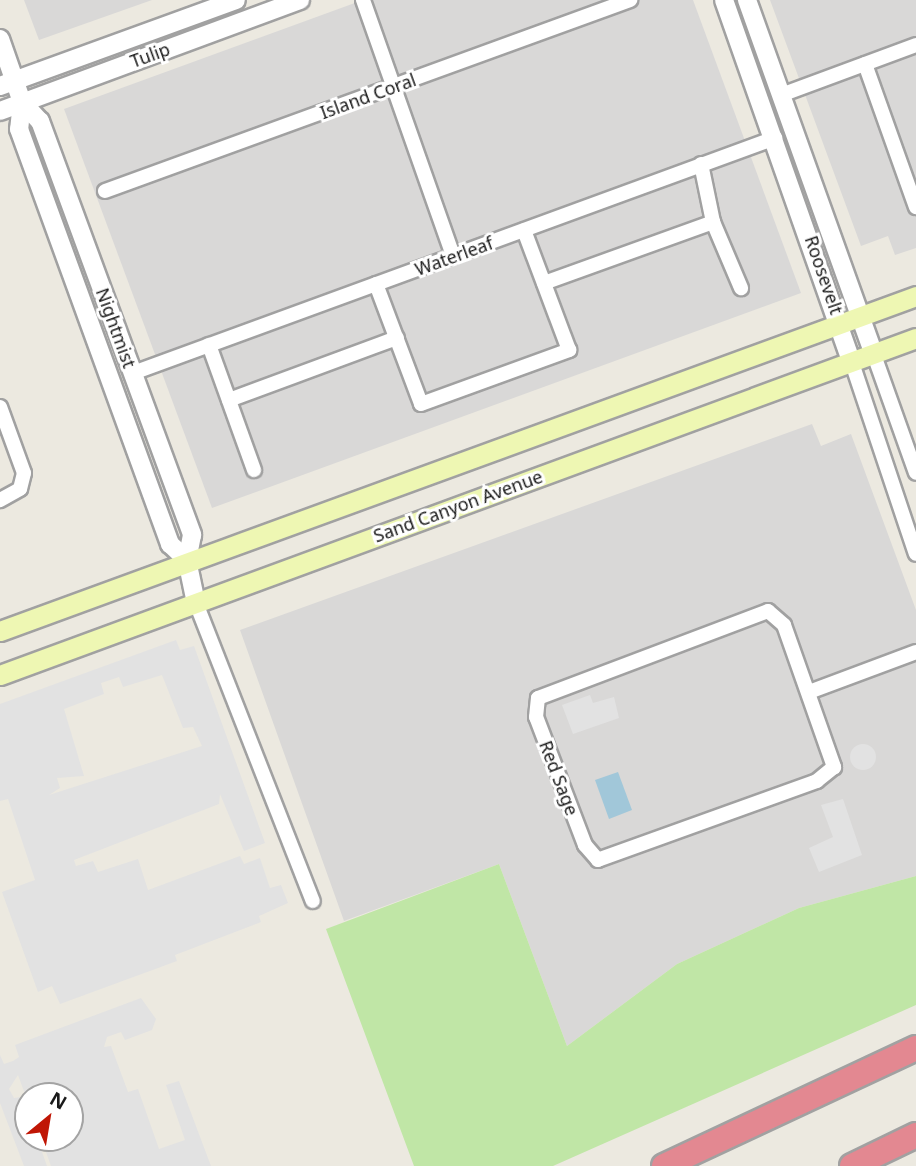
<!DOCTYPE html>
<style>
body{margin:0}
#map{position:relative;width:916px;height:1166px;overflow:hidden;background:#ece9e0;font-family:"Noto Sans",sans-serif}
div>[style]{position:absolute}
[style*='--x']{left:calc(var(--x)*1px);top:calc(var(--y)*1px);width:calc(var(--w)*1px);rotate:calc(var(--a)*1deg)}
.residential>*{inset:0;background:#d9d8d7}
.grass>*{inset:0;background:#c0e6a6}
.parking>*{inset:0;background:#e2e2e2}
.round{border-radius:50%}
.water>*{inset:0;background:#a1c7d9}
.roads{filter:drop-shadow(2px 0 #a1a1a1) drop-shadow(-2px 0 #a1a1a1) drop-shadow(0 2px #a1a1a1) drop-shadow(0 -2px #a1a1a1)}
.minor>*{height:14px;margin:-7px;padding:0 7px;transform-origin:7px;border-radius:7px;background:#fff}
.tertiary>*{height:18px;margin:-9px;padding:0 9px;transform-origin:9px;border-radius:9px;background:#fff}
.secondary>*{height:19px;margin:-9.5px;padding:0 9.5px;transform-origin:9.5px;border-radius:9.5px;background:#eef7b3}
.motorway>*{height:24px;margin:-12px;padding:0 12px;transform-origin:12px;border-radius:12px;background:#e38891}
span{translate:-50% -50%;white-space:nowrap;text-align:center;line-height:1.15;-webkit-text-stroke:6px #fff;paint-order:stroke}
.street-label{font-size:18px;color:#1a1a1a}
.north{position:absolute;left:14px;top:1082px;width:70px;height:70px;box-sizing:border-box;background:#fff;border:2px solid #a3a3a3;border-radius:50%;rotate:30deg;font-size:19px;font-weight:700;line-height:28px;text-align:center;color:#1a1a1a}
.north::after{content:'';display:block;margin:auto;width:24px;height:32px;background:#c01605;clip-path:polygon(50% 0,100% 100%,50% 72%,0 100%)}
</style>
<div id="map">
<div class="residential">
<div style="clip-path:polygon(24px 0,152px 0,39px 40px)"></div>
<div style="clip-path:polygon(363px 0,693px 0,801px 293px,212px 508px,64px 109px)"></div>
<div style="clip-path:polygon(770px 0,916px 0,916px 248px,895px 255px,888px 236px,861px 246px)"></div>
<div style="clip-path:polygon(812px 424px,821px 446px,851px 434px,916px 610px,916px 876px,799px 908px,677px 964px,567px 1046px,499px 864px,344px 921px,240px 630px)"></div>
</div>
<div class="grass">
<div style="clip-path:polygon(499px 864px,567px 1046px,677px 964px,799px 908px,916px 876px,916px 1005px,553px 1166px,414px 1166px,326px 929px)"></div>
</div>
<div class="parking">
<div style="clip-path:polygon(evenodd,176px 640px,180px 650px,194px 646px,265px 843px,244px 851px,220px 794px,219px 804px,74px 860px,76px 866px,93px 861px,98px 872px,138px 859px,148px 890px,240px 856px,244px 864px,260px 858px,270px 888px,281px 885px,288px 903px,259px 916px,261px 922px,175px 955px,177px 961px,60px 1004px,52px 986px,38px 992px,2px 892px,35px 880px,8px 799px,0 801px,0 704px,176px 640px,162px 675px,183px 728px,193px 727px,202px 746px,49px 795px,60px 788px,57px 778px,84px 776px,64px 709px,104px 694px,101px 683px,119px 677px,123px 687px,162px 675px)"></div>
<div style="clip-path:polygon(590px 695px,593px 703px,614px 697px,619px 718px,573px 734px,562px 705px)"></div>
<div class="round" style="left:850px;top:744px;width:26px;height:26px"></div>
<div style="clip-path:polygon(843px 799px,862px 855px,819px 872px,809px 848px,833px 837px,821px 805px)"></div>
<div style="clip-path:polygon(141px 998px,156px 1019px,152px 1030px,125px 1040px,121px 1032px,107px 1037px,104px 1047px,111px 1046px,128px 1092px,138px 1089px,159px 1149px,185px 1140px,166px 1085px,179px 1081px,211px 1166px,51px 1166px,41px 1138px,70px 1138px,70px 1096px,28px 1096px,28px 1102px,18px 1075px,9px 1089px,14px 1098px,21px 1097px,28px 1138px,37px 1138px,47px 1166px,24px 1166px,0 1103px,0 1055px,4px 1064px,13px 1061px,19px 1057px,15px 1045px)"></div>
</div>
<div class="water">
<div style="clip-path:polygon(618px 772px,632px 810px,609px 819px,595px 780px)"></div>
</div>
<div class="roads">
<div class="minor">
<div style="--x:363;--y:0;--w:271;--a:70.6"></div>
<div style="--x:865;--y:64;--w:152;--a:70.4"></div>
<div style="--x:781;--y:95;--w:144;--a:-20.3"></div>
<div style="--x:701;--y:164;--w:59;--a:78.3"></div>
<div style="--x:713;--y:222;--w:72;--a:67"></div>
<div style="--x:105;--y:191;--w:559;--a:-19.99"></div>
<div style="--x:544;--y:283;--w:180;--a:-19.8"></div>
<div style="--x:376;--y:284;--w:128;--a:69.4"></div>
<div style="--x:421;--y:404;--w:158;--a:-20"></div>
<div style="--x:569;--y:350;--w:128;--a:-110.6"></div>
<div style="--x:209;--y:345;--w:133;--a:70.2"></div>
<div style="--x:874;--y:355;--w:125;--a:70.4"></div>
<div style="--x:852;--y:363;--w:201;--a:71.5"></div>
<div style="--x:133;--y:373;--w:684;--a:-20.1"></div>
<div style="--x:229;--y:400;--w:179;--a:-20.3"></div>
<div style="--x:0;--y:407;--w:70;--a:70"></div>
<div style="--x:24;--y:473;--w:16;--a:104"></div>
<div style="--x:20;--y:489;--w:23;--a:151"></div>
<div style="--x:196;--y:603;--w:320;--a:68.6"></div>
<div style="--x:768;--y:611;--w:21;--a:41"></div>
<div style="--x:784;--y:625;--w:151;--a:70.6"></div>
<div style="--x:834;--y:767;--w:22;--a:141"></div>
<div style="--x:817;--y:781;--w:233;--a:160.2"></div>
<div style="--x:598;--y:860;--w:20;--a:-131"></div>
<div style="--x:585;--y:845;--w:137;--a:-110.9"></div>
<div style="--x:536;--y:717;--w:19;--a:-84"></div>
<div style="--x:538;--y:698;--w:246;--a:-20.7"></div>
<div style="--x:809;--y:692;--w:114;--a:-20.5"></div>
</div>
<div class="tertiary">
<div style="--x:724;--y:0;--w:385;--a:70.6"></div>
<div style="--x:747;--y:0;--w:377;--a:70.3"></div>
<div style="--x:0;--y:39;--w:67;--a:70.8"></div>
<div style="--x:22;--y:102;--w:26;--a:47"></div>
<div style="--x:40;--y:121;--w:441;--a:69.8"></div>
<div style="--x:192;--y:535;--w:25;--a:101"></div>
<div style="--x:187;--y:560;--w:44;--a:78.2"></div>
<div style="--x:0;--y:86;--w:251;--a:-20"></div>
<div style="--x:22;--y:102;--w:27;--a:96"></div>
<div style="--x:19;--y:129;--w:442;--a:70"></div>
<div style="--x:170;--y:544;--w:23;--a:43"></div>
<div style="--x:0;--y:111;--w:320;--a:-20.3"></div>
</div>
<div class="secondary">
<div style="--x:0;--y:631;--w:975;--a:-20.09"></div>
<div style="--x:0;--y:675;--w:976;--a:-20.2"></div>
</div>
<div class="motorway">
<div style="--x:664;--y:1166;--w:278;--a:-25.1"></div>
<div style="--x:852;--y:1166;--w:71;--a:-25.8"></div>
</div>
</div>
<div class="street-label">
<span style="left:150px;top:55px;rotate:-20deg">Tulip</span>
<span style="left:368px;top:96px;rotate:-20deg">Island Coral</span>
<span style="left:454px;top:256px;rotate:-20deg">Waterleaf</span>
<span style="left:824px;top:275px;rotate:71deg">Roosevelt</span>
<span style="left:116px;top:328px;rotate:70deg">Nightmist</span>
<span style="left:458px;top:506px;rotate:-20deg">Sand Canyon Avenue</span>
<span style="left:559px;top:778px;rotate:69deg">Red Sage</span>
</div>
<div class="north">N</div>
</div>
